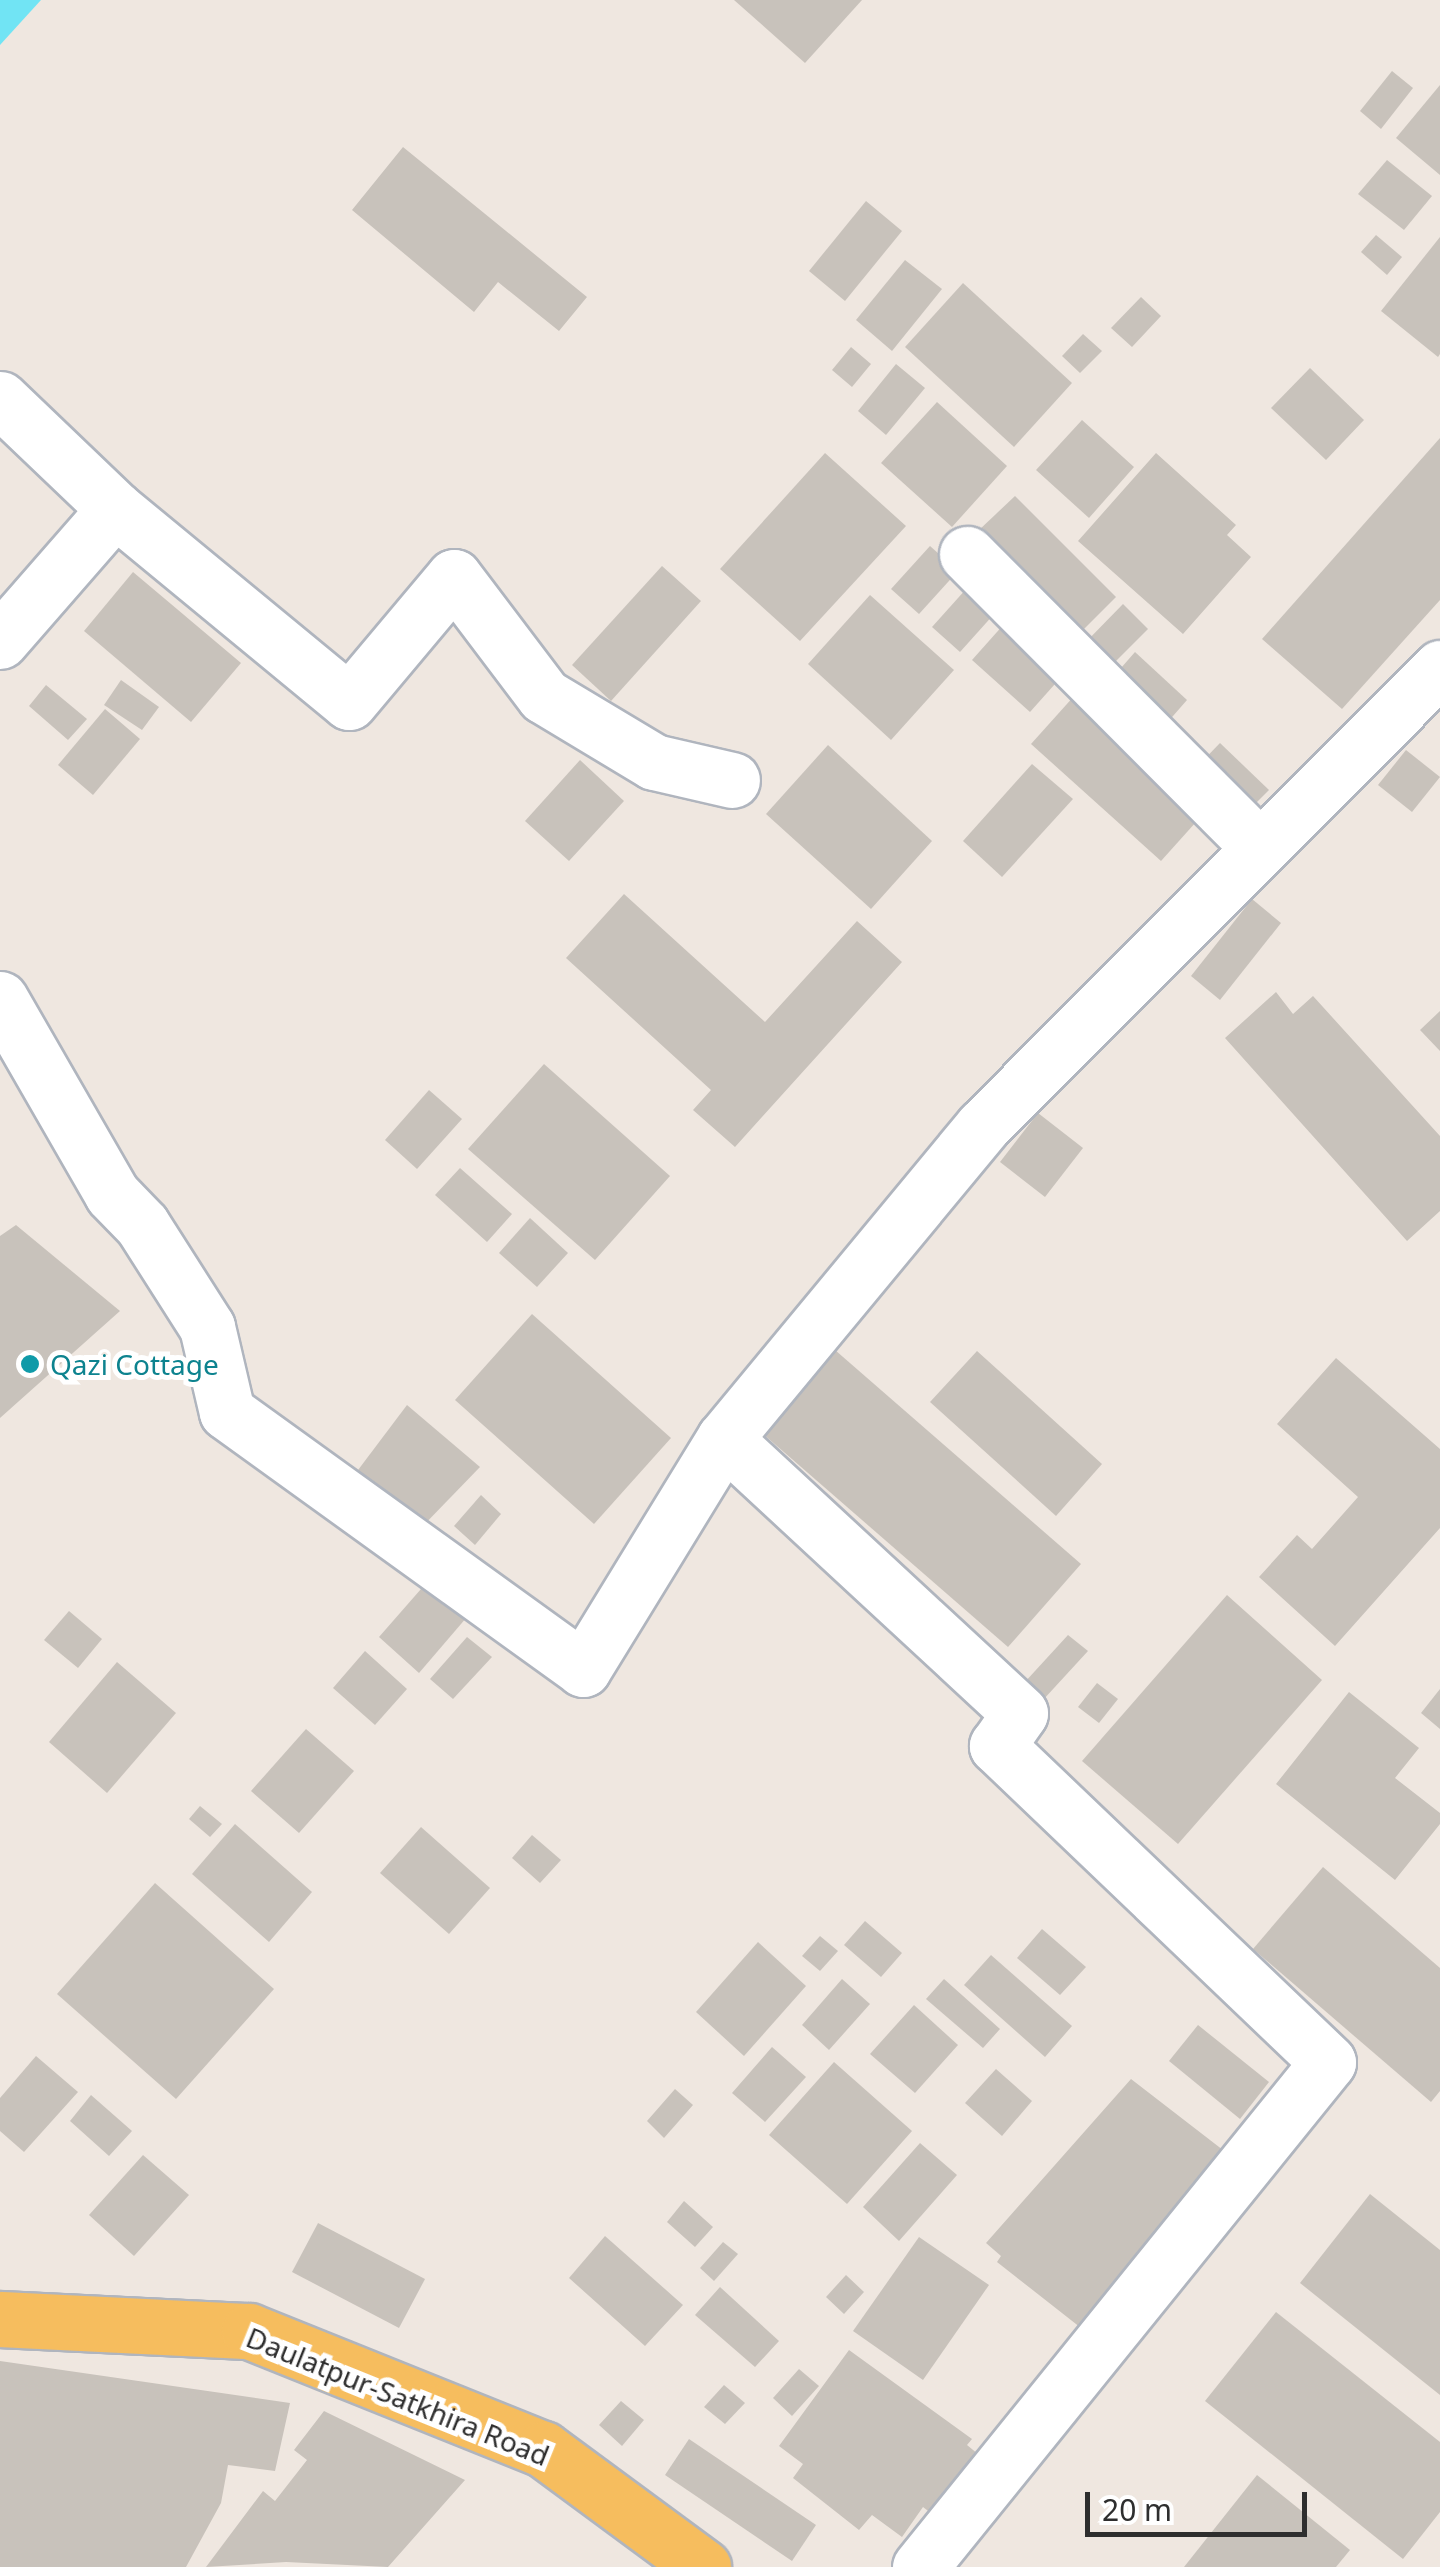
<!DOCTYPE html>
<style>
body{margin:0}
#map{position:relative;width:1440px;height:2567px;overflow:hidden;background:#efe7e0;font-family:"Noto Sans",sans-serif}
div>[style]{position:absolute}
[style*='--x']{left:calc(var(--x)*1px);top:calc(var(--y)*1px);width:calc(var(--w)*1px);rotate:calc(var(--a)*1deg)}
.water>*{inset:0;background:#71e4f4}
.building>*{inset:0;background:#c8c2bb}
.roads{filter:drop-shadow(2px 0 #b0b5be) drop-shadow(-2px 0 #b0b5be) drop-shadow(0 2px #b0b5be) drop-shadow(0 -2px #b0b5be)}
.minor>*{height:55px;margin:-27.5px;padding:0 27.5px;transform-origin:27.5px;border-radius:27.5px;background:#fff}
.major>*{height:55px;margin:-27.5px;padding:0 27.5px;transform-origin:27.5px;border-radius:27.5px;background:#f6bd5e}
.dots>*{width:28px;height:28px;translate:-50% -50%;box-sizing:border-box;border:5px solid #fff;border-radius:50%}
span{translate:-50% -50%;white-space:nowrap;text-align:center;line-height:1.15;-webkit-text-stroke:10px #fff;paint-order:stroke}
.culture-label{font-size:28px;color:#0d838f}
.left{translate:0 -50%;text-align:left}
.street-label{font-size:28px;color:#2e2e2e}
.scale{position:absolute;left:1085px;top:2492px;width:222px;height:45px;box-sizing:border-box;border:5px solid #2e2e2e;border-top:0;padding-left:12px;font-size:30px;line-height:35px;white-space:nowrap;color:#2e2e2e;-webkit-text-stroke:8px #fff;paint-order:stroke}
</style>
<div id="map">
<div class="water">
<div style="clip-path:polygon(0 0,41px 0,0 45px)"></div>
</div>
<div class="building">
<div style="clip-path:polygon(734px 0,862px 0,805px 63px)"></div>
<div style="clip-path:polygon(1392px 71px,1413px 88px,1381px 129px,1360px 111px)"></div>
<div style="clip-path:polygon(1440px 85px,1440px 175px,1396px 138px)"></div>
<div style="clip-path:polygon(403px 147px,587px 297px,559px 331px,498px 282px,474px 312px,352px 210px)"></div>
<div style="clip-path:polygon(1387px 160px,1432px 196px,1404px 230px,1358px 194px)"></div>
<div style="clip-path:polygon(866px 201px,902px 231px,845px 301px,809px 271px)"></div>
<div style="clip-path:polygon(1376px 235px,1402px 257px,1387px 275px,1361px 252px)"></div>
<div style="clip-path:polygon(1440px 237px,1440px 354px,1438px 357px,1381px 311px)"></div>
<div style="clip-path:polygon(905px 260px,942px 289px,892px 351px,856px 320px)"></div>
<div style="clip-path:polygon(963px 283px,1072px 383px,1014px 447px,905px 347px)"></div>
<div style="clip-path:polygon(1141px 297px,1161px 316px,1132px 347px,1111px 328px)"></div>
<div style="clip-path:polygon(1083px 334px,1102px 351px,1080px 373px,1062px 356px)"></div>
<div style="clip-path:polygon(851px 347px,871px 364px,852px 387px,832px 370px)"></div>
<div style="clip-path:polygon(896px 364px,925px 388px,886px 435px,858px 411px)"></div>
<div style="clip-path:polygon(1310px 368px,1364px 420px,1326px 460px,1271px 408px)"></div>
<div style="clip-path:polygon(937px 402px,1007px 466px,952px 527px,881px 463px)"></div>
<div style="clip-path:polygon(1082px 420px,1134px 467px,1089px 518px,1036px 470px)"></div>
<div style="clip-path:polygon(1440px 438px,1440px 600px,1342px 709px,1262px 639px)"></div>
<div style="clip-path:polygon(825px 453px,906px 526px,800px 641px,720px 569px)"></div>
<div style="clip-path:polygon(1156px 453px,1236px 525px,1227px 535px,1251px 557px,1183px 634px,1078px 541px)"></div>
<div style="clip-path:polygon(1015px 496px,1116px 597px,1080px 633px,978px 531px)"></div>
<div style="clip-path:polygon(930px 546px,958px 571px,919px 614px,891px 589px)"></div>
<div style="clip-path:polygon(662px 566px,701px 601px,611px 701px,572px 665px)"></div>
<div style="clip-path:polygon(133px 572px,241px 663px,191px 722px,84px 631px)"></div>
<div style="clip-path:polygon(967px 588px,995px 613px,960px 652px,932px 627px)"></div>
<div style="clip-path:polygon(870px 595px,954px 670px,891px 740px,808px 664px)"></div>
<div style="clip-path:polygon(1123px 604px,1148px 629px,1107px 670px,1082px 646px)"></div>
<div style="clip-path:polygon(1005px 623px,1063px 675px,1030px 712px,972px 660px)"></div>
<div style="clip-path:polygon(1135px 652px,1187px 700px,1166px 724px,1114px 676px)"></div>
<div style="clip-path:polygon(121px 680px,159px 707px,142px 730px,104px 705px)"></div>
<div style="clip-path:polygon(46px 685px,87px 719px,68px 740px,29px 706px)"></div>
<div style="clip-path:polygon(1075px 695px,1205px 812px,1161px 861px,1031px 744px)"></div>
<div style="clip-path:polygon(105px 709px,140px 739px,93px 795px,58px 765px)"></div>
<div style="clip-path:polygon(1220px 743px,1269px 790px,1238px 821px,1191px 773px)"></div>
<div style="clip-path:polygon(828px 745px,932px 841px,871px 909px,766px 814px)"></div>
<div style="clip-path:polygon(1406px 750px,1440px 777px,1412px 812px,1378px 785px)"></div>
<div style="clip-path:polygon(580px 760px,624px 801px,569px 861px,525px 821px)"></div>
<div style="clip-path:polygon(1032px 764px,1073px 799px,1002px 877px,963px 841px)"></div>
<div style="clip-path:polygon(624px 894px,765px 1022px,857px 921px,902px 962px,735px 1147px,693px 1110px,711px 1090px,566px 958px)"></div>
<div style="clip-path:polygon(1252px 899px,1281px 923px,1220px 1000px,1191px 976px)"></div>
<div style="clip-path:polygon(1276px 992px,1293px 1014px,1313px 996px,1440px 1136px,1440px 1211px,1407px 1241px,1225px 1038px)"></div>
<div style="clip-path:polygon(1440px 1011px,1440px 1051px,1420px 1030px)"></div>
<div style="clip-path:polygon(544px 1064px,670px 1176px,595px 1260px,468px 1149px)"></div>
<div style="clip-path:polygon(429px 1090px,462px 1119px,417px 1169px,385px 1140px)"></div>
<div style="clip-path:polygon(1038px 1113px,1083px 1148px,1045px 1197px,1000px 1162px)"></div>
<div style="clip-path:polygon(460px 1168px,512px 1214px,487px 1242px,435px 1195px)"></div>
<div style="clip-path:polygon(530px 1218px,568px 1253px,537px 1287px,499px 1253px)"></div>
<div style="clip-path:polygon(16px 1225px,120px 1311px,0 1418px,0 1236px)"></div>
<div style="clip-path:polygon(532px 1314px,671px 1438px,594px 1524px,455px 1400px)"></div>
<div style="clip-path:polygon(835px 1350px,1081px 1564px,1008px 1647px,762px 1433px)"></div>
<div style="clip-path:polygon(977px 1351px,1102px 1464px,1056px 1516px,930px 1402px)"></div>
<div style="clip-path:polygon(1336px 1358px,1440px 1449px,1440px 1528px,1335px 1646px,1259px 1577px,1297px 1535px,1312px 1549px,1358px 1497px,1277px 1424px)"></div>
<div style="clip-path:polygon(407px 1405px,480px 1467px,419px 1530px,349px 1482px)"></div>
<div style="clip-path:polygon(481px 1495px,501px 1514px,475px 1545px,454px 1526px)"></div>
<div style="clip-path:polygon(428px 1581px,467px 1617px,419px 1673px,379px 1637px)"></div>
<div style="clip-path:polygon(1227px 1595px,1322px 1680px,1178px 1844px,1082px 1761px)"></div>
<div style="clip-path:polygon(69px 1611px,102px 1639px,78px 1668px,44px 1640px)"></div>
<div style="clip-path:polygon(1068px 1635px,1088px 1651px,1043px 1700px,1024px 1683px)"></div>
<div style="clip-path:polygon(467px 1637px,492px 1657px,453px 1699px,430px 1679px)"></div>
<div style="clip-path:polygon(365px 1651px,407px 1689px,375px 1725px,333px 1688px)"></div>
<div style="clip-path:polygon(117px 1662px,176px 1713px,107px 1793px,49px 1742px)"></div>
<div style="clip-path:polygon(1097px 1683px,1118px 1699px,1099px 1723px,1078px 1707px)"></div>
<div style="clip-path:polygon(1440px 1689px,1440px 1729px,1421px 1713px)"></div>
<div style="clip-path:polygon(1349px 1692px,1419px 1748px,1395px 1778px,1440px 1813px,1440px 1824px,1395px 1880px,1276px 1784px)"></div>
<div style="clip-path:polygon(306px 1729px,354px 1771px,299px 1833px,251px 1791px)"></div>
<div style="clip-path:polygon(200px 1806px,222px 1824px,210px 1837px,189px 1819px)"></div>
<div style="clip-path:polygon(235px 1824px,312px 1892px,269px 1942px,192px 1874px)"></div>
<div style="clip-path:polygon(421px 1827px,490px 1888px,449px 1934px,380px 1873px)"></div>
<div style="clip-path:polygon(532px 1835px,561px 1860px,540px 1883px,512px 1858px)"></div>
<div style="clip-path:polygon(1323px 1867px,1440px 1968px,1440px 2091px,1431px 2102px,1253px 1949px)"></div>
<div style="clip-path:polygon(155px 1883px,274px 1989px,176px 2099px,57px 1994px)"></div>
<div style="clip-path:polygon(865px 1921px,902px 1953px,881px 1977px,844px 1945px)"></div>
<div style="clip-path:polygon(1042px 1929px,1086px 1967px,1060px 1995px,1017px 1958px)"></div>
<div style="clip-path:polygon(820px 1936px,838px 1951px,820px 1971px,802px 1956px)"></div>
<div style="clip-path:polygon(758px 1942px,806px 1986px,744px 2056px,696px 2012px)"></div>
<div style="clip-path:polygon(991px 1955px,1072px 2026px,1045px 2057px,964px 1985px)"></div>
<div style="clip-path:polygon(842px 1979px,870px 2004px,829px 2050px,802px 2025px)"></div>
<div style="clip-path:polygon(944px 1979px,1000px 2029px,983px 2048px,926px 1999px)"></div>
<div style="clip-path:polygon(914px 2005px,958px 2045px,915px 2093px,870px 2054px)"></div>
<div style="clip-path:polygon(1198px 2025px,1269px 2082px,1240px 2119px,1169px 2061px)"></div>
<div style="clip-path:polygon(772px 2047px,806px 2077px,765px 2122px,732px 2093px)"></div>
<div style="clip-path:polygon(36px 2056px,78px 2092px,24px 2152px,0 2131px,0 2098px)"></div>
<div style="clip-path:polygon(834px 2062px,912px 2131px,847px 2204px,769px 2135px)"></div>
<div style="clip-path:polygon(996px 2069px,1032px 2101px,1002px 2136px,965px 2103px)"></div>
<div style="clip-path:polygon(1131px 2079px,1232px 2157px,1090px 2335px,997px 2262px,1001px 2256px,986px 2243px)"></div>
<div style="clip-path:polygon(675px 2089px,693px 2105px,664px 2138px,647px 2121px)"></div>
<div style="clip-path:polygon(91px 2095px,132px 2131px,109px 2156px,70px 2121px)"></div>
<div style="clip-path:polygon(920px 2143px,957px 2175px,899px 2241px,863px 2207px)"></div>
<div style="clip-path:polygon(143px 2155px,189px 2195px,134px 2256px,89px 2215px)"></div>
<div style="clip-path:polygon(1370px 2194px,1440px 2250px,1440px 2395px,1300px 2283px)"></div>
<div style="clip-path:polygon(684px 2201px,713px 2227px,695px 2247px,667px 2222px)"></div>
<div style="clip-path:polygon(318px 2223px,425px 2279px,399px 2328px,292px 2272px)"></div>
<div style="clip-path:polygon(605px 2236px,683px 2305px,645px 2346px,569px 2278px)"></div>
<div style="clip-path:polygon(919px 2237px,989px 2285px,923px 2380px,853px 2331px)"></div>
<div style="clip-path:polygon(723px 2242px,738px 2254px,714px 2281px,700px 2268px)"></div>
<div style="clip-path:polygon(846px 2275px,864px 2292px,844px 2314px,826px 2297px)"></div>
<div style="clip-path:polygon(720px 2287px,779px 2341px,755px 2367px,695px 2315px)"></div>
<div style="clip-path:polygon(1276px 2312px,1440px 2442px,1440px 2512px,1403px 2559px,1205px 2401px)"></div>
<div style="clip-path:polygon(849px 2350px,972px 2439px,967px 2445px,984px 2459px,936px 2517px,923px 2507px,902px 2537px,872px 2515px,859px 2530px,793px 2478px,803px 2464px,779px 2446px)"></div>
<div style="clip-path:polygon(0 2361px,290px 2403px,275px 2471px,228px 2465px,221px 2503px,186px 2567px,0 2567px)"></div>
<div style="clip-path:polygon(799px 2369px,819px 2386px,792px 2416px,773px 2398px)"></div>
<div style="clip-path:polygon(724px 2385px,745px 2403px,725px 2424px,704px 2407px)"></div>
<div style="clip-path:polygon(621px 2401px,644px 2420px,622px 2446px,599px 2425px)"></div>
<div style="clip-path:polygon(324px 2411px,465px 2480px,388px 2567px,286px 2562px,206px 2567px,263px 2491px,275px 2501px,307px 2460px,294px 2450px)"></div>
<div style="clip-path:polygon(689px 2439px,816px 2525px,792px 2561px,665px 2475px)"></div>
<div style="clip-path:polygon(1257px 2475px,1350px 2550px,1336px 2567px,1184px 2567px)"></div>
</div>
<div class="roads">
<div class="minor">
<div style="--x:0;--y:399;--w:159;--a:43.7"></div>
<div style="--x:115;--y:509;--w:175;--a:131.1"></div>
<div style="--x:115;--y:509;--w:303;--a:39.5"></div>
<div style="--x:349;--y:702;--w:163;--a:-50"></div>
<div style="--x:454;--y:577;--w:149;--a:52.9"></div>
<div style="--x:544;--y:696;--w:128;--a:31"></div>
<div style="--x:654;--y:762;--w:80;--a:13"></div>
<div style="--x:967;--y:554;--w:415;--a:45.1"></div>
<div style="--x:0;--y:999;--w:225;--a:60.1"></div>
<div style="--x:112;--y:1194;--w:43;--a:45.9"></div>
<div style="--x:142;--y:1225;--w:121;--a:57.5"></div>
<div style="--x:207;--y:1327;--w:87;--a:76.8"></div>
<div style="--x:227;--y:1412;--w:439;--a:35.8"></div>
<div style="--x:583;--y:1669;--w:270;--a:-58.5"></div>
<div style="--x:920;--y:2567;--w:649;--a:-51.06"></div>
<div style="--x:1328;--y:2062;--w:458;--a:-136.3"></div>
<div style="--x:997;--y:1746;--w:40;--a:-55.1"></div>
<div style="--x:1020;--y:1713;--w:403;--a:-137.2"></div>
<div style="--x:724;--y:1439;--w:406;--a:-50.4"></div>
<div style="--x:983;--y:1126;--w:647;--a:-45.06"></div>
</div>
<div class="major">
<div style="--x:0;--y:2319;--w:249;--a:2.8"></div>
<div style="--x:249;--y:2331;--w:317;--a:21.9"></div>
<div style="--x:543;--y:2449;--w:199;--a:36.4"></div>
</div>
</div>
<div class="dots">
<div style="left:30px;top:1364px;background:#0f9aa8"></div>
</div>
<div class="culture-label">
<span class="left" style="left:50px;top:1364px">Qazi Cottage</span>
</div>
<div class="street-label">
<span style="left:398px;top:2396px;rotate:22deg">Daulatpur-Satkhira Road</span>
</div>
<div class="scale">20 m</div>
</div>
